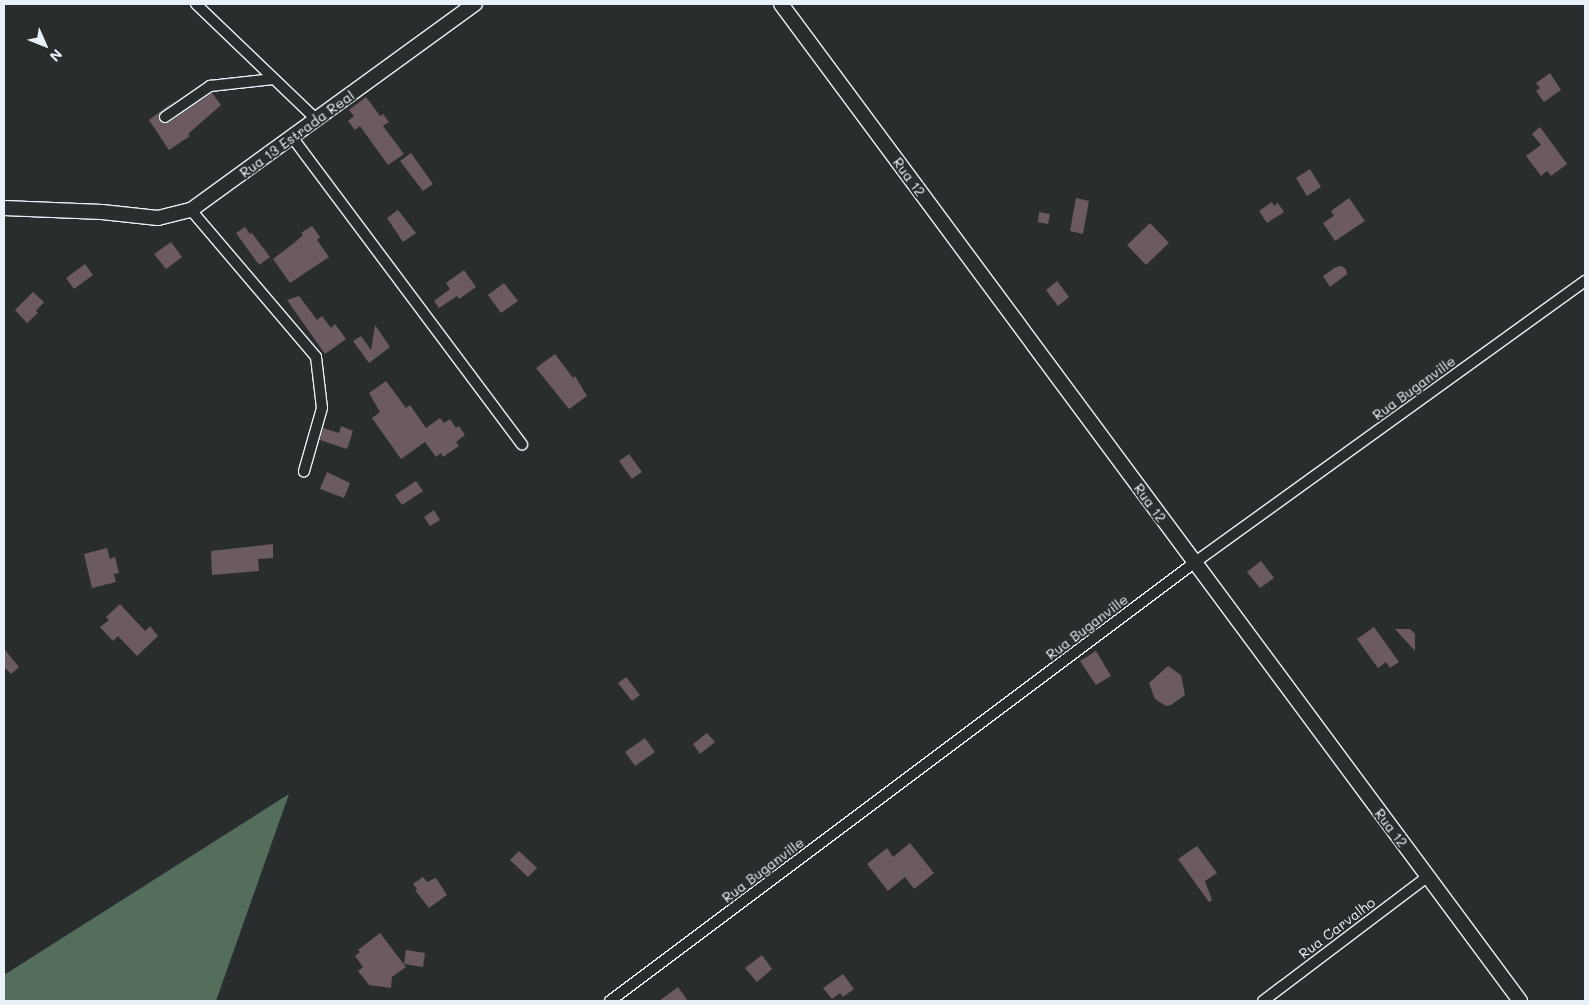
<!DOCTYPE html>
<style>
body{margin:0}
#map{position:relative;width:1589px;height:1005px;overflow:hidden;background:#2a2d2e;font-family:Mali,sans-serif}
div>[style]{position:absolute}
[style*='--x']{left:calc(var(--x)*1px);top:calc(var(--y)*1px);width:calc(var(--w)*1px);rotate:calc(var(--a)*1deg)}
.green>*{inset:0;background:#546e5c}
.building>*{inset:0;background:#6c5a62}
.roads{filter:drop-shadow(1px 0 #e8f1f8) drop-shadow(-1px 0 #e8f1f8) drop-shadow(0 1px #e8f1f8) drop-shadow(0 -1px #e8f1f8)}
.street>*{height:10px;margin:-5px;padding:0 5px;transform-origin:5px;border-radius:5px;background:#2a2d2e}
.secondary>*{height:14px;margin:-7px;padding:0 7px;transform-origin:7px;border-radius:7px;background:#2a2d2e}
span{translate:-50% -50%;white-space:nowrap;text-align:center;line-height:1.15;-webkit-text-stroke:4px #2a2d2e;paint-order:stroke}
.street-label{font-size:14px;color:#e8f1f8}
.frame{position:absolute;inset:0;border:5px solid #e8f1f8;pointer-events:none}
.north{position:absolute;left:20px;top:20px;width:50px;height:50px;-webkit-text-stroke:4px #2a2d2e;paint-order:stroke;rotate:134deg;font-size:14px;font-weight:700;line-height:20px;text-align:center;color:#e8f1f8}
.north::after{content:'';display:block;margin:auto;width:18px;height:22px;background:#e8f1f8;clip-path:polygon(50% 0,100% 100%,50% 72%,0 100%)}
</style>
<div id="map">
<div class="green">
<div style="clip-path:polygon(289px 794px,216px 1001px,4px 1001px,4px 975px)"></div>
</div>
<div class="building">
<div style="clip-path:polygon(1550px 73px,1561px 90px,1544px 102px,1536px 91px,1540px 88px,1536px 83px)"></div>
<div style="clip-path:polygon(212px 93px,221px 105px,188px 134px,190px 136px,169px 150px,149px 120px,176px 100px,159px 115px,160px 121px,168px 123px)"></div>
<div style="clip-path:polygon(366px 97px,380px 116px,383px 114px,389px 122px,383px 126px,404px 154px,388px 165px,360px 126px,355px 130px,348px 121px,354px 116px,349px 110px)"></div>
<div style="clip-path:polygon(1540px 127px,1567px 164px,1551px 176px,1547px 171px,1541px 176px,1526px 156px,1541px 145px,1532px 134px)"></div>
<div style="clip-path:polygon(411px 153px,433px 184px,423px 191px,400px 161px)"></div>
<div style="clip-path:polygon(1310px 169px,1321px 187px,1307px 196px,1296px 178px)"></div>
<div style="clip-path:polygon(1076px 198px,1089px 201px,1083px 234px,1070px 231px)"></div>
<div style="clip-path:polygon(1349px 198px,1365px 221px,1335px 241px,1323px 223px,1334px 216px,1331px 211px)"></div>
<div style="clip-path:polygon(1272px 202px,1274px 206px,1278px 203px,1284px 212px,1267px 223px,1259px 211px)"></div>
<div style="clip-path:polygon(398px 210px,416px 233px,403px 242px,387px 218px)"></div>
<div style="clip-path:polygon(1039px 212px,1050px 214px,1048px 224px,1038px 222px)"></div>
<div style="clip-path:polygon(1150px 223px,1169px 243px,1146px 265px,1127px 245px)"></div>
<div style="clip-path:polygon(312px 226px,320px 237px,317px 240px,329px 257px,290px 283px,273px 259px,294px 243px,303px 235px,301px 233px)"></div>
<div style="clip-path:polygon(245px 227px,250px 234px,252px 233px,270px 257px,259px 265px,236px 233px)"></div>
<div style="clip-path:polygon(171px 242px,182px 257px,166px 269px,154px 254px)"></div>
<div style="clip-path:polygon(85px 264px,93px 275px,74px 289px,66px 278px)"></div>
<div style="clip-path:polygon(1341px 266px,1346px 269px,1347px 274px,1330px 287px,1323px 276px,1336px 267px)"></div>
<div style="clip-path:polygon(464px 270px,476px 287px,459px 299px,457px 296px,439px 308px,434px 301px,450px 289px,446px 283px)"></div>
<div style="clip-path:polygon(1057px 281px,1069px 297px,1058px 306px,1046px 290px)"></div>
<div style="clip-path:polygon(504px 283px,518px 301px,501px 313px,488px 295px)"></div>
<div style="clip-path:polygon(33px 292px,44px 302px,36px 311px,38px 313px,27px 323px,15px 310px)"></div>
<div style="clip-path:polygon(299px 296px,317px 320px,322px 316px,331px 328px,335px 324px,346px 339px,325px 354px,287px 300px)"></div>
<div style="clip-path:polygon(375px 325px,390px 347px,369px 363px,353px 341px,361px 336px,371px 350px)"></div>
<div style="clip-path:polygon(555px 354px,573px 378px,575px 376px,587px 396px,569px 409px,536px 368px)"></div>
<div style="clip-path:polygon(386px 381px,406px 408px,410px 405px,426px 428px,440px 418px,444px 423px,450px 419px,456px 428px,459px 426px,465px 435px,456px 442px,459px 446px,443px 457px,441px 453px,436px 457px,425px 442px,401px 459px,372px 418px,380px 412px,369px 393px)"></div>
<div style="clip-path:polygon(341px 426px,353px 431px,347px 449px,320px 440px,323px 428px,339px 433px)"></div>
<div style="clip-path:polygon(629px 454px,642px 472px,632px 479px,619px 461px)"></div>
<div style="clip-path:polygon(327px 472px,350px 483px,344px 498px,320px 489px)"></div>
<div style="clip-path:polygon(416px 481px,423px 491px,402px 505px,395px 495px)"></div>
<div style="clip-path:polygon(434px 510px,440px 520px,430px 526px,424px 517px)"></div>
<div style="clip-path:polygon(273px 544px,273px 558px,258px 559px,259px 571px,212px 575px,211px 551px)"></div>
<div style="clip-path:polygon(107px 548px,110px 559px,115px 557px,119px 573px,114px 574px,116px 582px,92px 588px,84px 554px)"></div>
<div style="clip-path:polygon(1261px 561px,1274px 578px,1260px 588px,1247px 572px)"></div>
<div style="clip-path:polygon(120px 604px,145px 631px,150px 626px,158px 636px,137px 656px,118px 636px,113px 641px,100px 627px,109px 620px,106px 617px)"></div>
<div style="clip-path:polygon(1374px 627px,1399px 662px,1390px 668px,1386px 662px,1378px 668px,1357px 639px)"></div>
<div style="clip-path:polygon(1395px 629px,1410px 629px,1415px 634px,1415px 651px)"></div>
<div style="clip-path:polygon(4px 649px,19px 667px,11px 674px,4px 667px)"></div>
<div style="clip-path:polygon(1096px 651px,1111px 676px,1096px 685px,1080px 661px)"></div>
<div style="clip-path:polygon(1168px 666px,1181px 675px,1185px 695px,1171px 705px,1166px 706px,1155px 699px,1149px 683px)"></div>
<div style="clip-path:polygon(626px 677px,640px 695px,632px 701px,618px 683px)"></div>
<div style="clip-path:polygon(707px 733px,715px 742px,700px 754px,693px 744px)"></div>
<div style="clip-path:polygon(645px 738px,655px 752px,635px 766px,625px 752px)"></div>
<div style="clip-path:polygon(910px 843px,934px 873px,914px 889px,905px 877px,888px 891px,867px 864px,887px 848px,893px 857px)"></div>
<div style="clip-path:polygon(1197px 846px,1217px 873px,1205px 881px,1212px 900px,1209px 902px,1178px 859px)"></div>
<div style="clip-path:polygon(519px 851px,537px 868px,528px 877px,510px 860px)"></div>
<div style="clip-path:polygon(423px 877px,427px 882px,436px 878px,447px 895px,429px 908px,415px 890px,417px 889px,413px 884px)"></div>
<div style="clip-path:polygon(380px 933px,406px 967px,392px 977px,391px 988px,369px 985px,358px 971px,363px 967px,355px 956px,360px 952px,358px 950px)"></div>
<div style="clip-path:polygon(406px 950px,425px 953px,423px 967px,404px 964px)"></div>
<div style="clip-path:polygon(762px 955px,772px 969px,757px 982px,745px 968px)"></div>
<div style="clip-path:polygon(843px 974px,854px 989px,843px 997px,840px 993px,832px 999px,823px 988px)"></div>
<div style="clip-path:polygon(678px 987px,688px 1001px,659px 1001px)"></div>
</div>
<div class="roads">
<div class="street">
<div style="--x:196;--y:4;--w:166;--a:43.8"></div>
<div style="--x:165;--y:117;--w:55;--a:-34.6"></div>
<div style="--x:210;--y:86;--w:64;--a:-6.2"></div>
<div style="--x:292;--y:137;--w:384;--a:53.2"></div>
<div style="--x:191;--y:210;--w:193;--a:49.6"></div>
<div style="--x:316;--y:357;--w:51;--a:83.3"></div>
<div style="--x:322;--y:408;--w:66;--a:105.9"></div>
<div style="--x:610;--y:1001;--w:730;--a:-36.87"></div>
<div style="--x:1194;--y:563;--w:482;--a:-35.8"></div>
<div style="--x:1263;--y:1001;--w:206;--a:-37.1"></div>
</div>
<div class="secondary">
<div style="--x:781;--y:4;--w:1241;--a:53.45"></div>
<div style="--x:4;--y:208;--w:98;--a:2.3"></div>
<div style="--x:102;--y:212;--w:56;--a:6.1"></div>
<div style="--x:158;--y:218;--w:34;--a:-14"></div>
<div style="--x:191;--y:210;--w:351;--a:-36"></div>
</div>
</div>
<div class="street-label">
<span style="left:297px;top:134px;rotate:-36deg">Rua 13 Estrada Real</span>
<span style="left:909px;top:177px;rotate:54deg">Rua 12</span>
<span style="left:1414px;top:388px;rotate:-36deg">Rua Buganville</span>
<span style="left:1150px;top:503px;rotate:54deg">Rua 12</span>
<span style="left:1087px;top:627px;rotate:-37deg">Rua Buganville</span>
<span style="left:1391px;top:828px;rotate:53deg">Rua 12</span>
<span style="left:763px;top:870px;rotate:-37deg">Rua Buganville</span>
<span style="left:1337px;top:928px;rotate:-37deg">Rua Carvalho</span>
</div>
<div class="frame"></div>
<div class="north">N</div>
</div>
